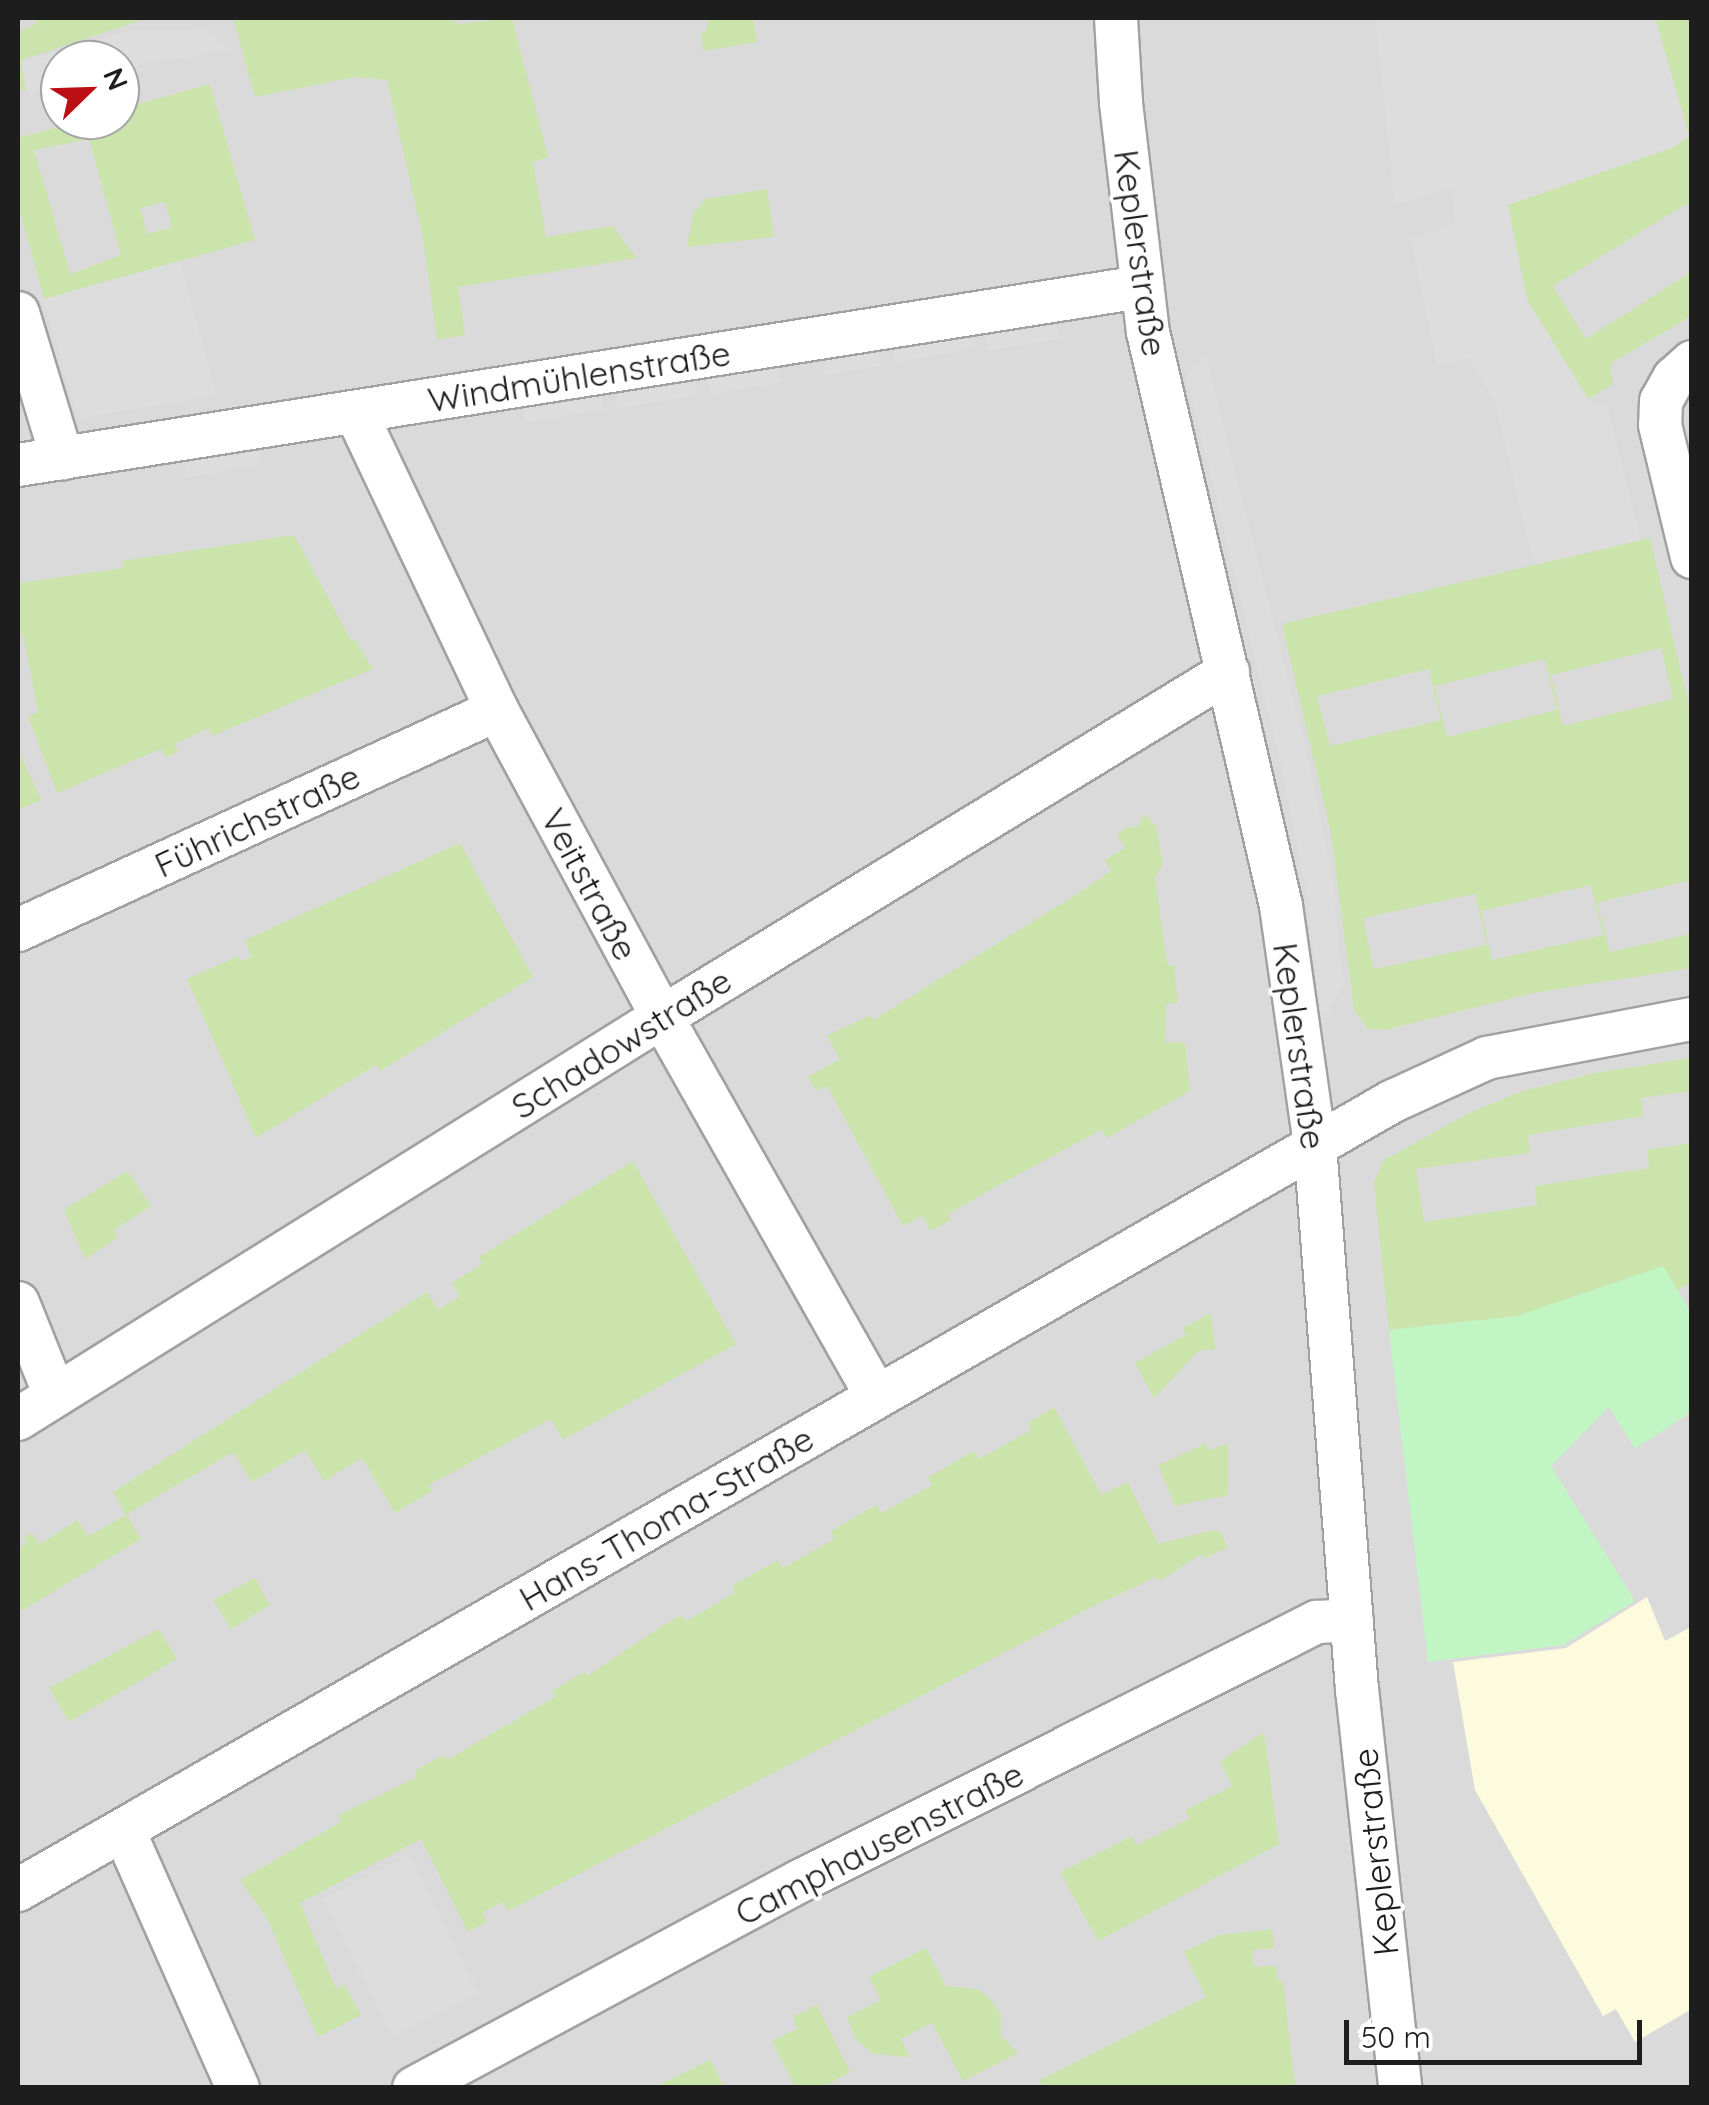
<!DOCTYPE html>
<meta charset="utf-8">
<style>
body{margin:0}
#map{position:relative;width:1709px;height:2105px;overflow:hidden;background:#ede9e3;font-family:Quicksand,sans-serif}
div>[style]{position:absolute}
[style*='--x']{left:calc(var(--x)*1px);top:calc(var(--y)*1px);width:calc(var(--w)*1px);rotate:calc(var(--a)*1deg)}
.residential>*{inset:0;background:#dbdada}
.education>*{inset:0;background:#fcfbdd}
.grass>*{inset:0;background:#cae4ac}
.park>*{inset:0;background:#c2f5c4}
.parking>*{inset:0;background:#ddd}
.roads{filter:drop-shadow(2px 0 #a1a1a1) drop-shadow(-2px 0 #a1a1a1) drop-shadow(0 2px #a1a1a1) drop-shadow(0 -2px #a1a1a1)}
.minor>*{height:42px;margin:-21px;padding:0 21px;transform-origin:21px;border-radius:21px;background:#fff}
span{translate:-50% -50%;white-space:nowrap;text-align:center;line-height:1.15;-webkit-text-stroke:8px #fff;paint-order:stroke}
.street-label{font-size:35px;color:#1d1d1d}
.frame{position:absolute;inset:0;border:20px solid #1d1d1d;pointer-events:none}
.north{position:absolute;left:40px;top:40px;width:100px;height:100px;box-sizing:border-box;background:#fff;border:2px solid #a5a5a5;border-radius:50%;rotate:67deg;font-size:28px;font-weight:700;line-height:40px;text-align:center;color:#1d1d1d}
.north::after{content:'';display:block;margin:auto;width:35px;height:45px;background:#bb0e15;clip-path:polygon(50% 0,100% 100%,50% 72%,0 100%)}
.scale{position:absolute;left:1344px;top:2020px;width:298px;height:45px;box-sizing:border-box;border:5px solid #1d1d1d;border-top:0;padding-left:12px;font-size:30px;line-height:35px;white-space:nowrap;color:#1d1d1d;-webkit-text-stroke:8px #fff;paint-order:stroke}
</style>
<div id="map">
<div class="residential">
<div style="clip-path:polygon(evenodd,18px 18px,1691px 18px,1691px 2087px,18px 2087px,18px 18px,60px 60px,120px 60px,120px 120px,60px 120px,60px 60px)"></div>
</div>
<div class="education">
<div style="clip-path:polygon(1647px 1597px,1665px 1641px,1691px 1627px,1692px 2009px,1635px 2042px,1616px 2009px,1603px 2016px,1475px 1790px,1453px 1662px,1566px 1648px)"></div>
</div>
<div class="grass">
<div style="clip-path:polygon(35px 18px,148px 18px,21px 60px,26px 89px,18px 92px,18px 33px,37px 23px)"></div>
<div style="clip-path:polygon(233px 18px,452px 18px,457px 24px,512px 18px,548px 157px,533px 162px,546px 237px,612px 226px,637px 258px,458px 287px,465px 335px,437px 340px,423px 238px,387px 80px,355px 77px,255px 97px)"></div>
<div style="clip-path:polygon(708px 18px,753px 18px,757px 42px,703px 51px,701px 33px,706px 31px)"></div>
<div style="clip-path:polygon(1655px 18px,1686px 18px,1692px 25px,1691px 201px,1553px 286px,1586px 339px,1691px 272px,1691px 316px,1610px 364px,1613px 384px,1588px 399px,1527px 300px,1507px 205px,1674px 147px,1689px 136px)"></div>
<div style="clip-path:polygon(evenodd,210px 84px,255px 240px,44px 299px,18px 204px,18px 138px,83px 120px,120px 120px,120px 109px,210px 84px,89px 139px,121px 255px,70px 274px,34px 150px,89px 139px,210px 84px,165px 202px,172px 227px,147px 234px,140px 208px,165px 202px)"></div>
<div style="clip-path:polygon(767px 189px,774px 237px,687px 247px,693px 214px,705px 199px)"></div>
<div style="clip-path:polygon(294px 535px,351px 640px,354px 639px,373px 669px,224px 731px,212px 736px,208px 728px,175px 744px,178px 752px,165px 758px,161px 749px,57px 793px,28px 716px,38px 712px,23px 634px,18px 634px,18px 583px,123px 568px,122px 561px)"></div>
<div style="clip-path:polygon(evenodd,1650px 538px,1691px 716px,1691px 880px,1597px 903px,1610px 952px,1691px 934px,1691px 968px,1534px 993px,1385px 1030px,1368px 1029px,1354px 1010px,1331px 833px,1282px 624px,1650px 538px,1661px 648px,1673px 699px,1563px 726px,1551px 675px,1661px 648px,1650px 538px,1545px 659px,1557px 710px,1447px 737px,1435px 686px,1545px 659px,1650px 538px,1429px 669px,1441px 720px,1330px 746px,1317px 696px,1429px 669px,1650px 538px,1591px 885px,1603px 935px,1492px 960px,1481px 911px,1591px 885px,1650px 538px,1475px 894px,1487px 945px,1374px 969px,1363px 918px,1475px 894px)"></div>
<div style="clip-path:polygon(18px 749px,41px 800px,18px 810px)"></div>
<div style="clip-path:polygon(1145px 814px,1156px 826px,1163px 864px,1155px 877px,1167px 965px,1174px 965px,1178px 1003px,1166px 1004px,1165px 1043px,1185px 1042px,1190px 1091px,1107px 1138px,1101px 1130px,1006px 1181px,948px 1214px,950px 1220px,931px 1231px,922px 1216px,903px 1226px,827px 1086px,816px 1091px,808px 1077px,840px 1059px,827px 1036px,870px 1015px,873px 1020px,1079px 893px,1111px 871px,1105px 860px,1125px 848px,1117px 834px,1127px 827px,1137px 828px)"></div>
<div style="clip-path:polygon(460px 843px,533px 977px,380px 1071px,376px 1065px,256px 1138px,187px 979px,238px 956px,241px 961px,251px 957px,245px 940px)"></div>
<div style="clip-path:polygon(1691px 1058px,1691px 1091px,1641px 1098px,1643px 1116px,1528px 1135px,1530px 1153px,1416px 1169px,1424px 1222px,1537px 1205px,1535px 1186px,1649px 1168px,1647px 1150px,1691px 1143px,1691px 1282px,1678px 1290px,1662px 1267px,1517px 1316px,1389px 1330px,1374px 1182px,1384px 1160px,1469px 1113px,1523px 1091px,1595px 1073px)"></div>
<div style="clip-path:polygon(633px 1161px,736px 1344px,563px 1440px,551px 1419px,429px 1485px,432px 1491px,395px 1513px,362px 1458px,324px 1481px,305px 1450px,252px 1482px,233px 1452px,127px 1514px,141px 1539px,18px 1613px,18px 1549px,27px 1542px,24px 1537px,32px 1533px,40px 1544px,77px 1520px,88px 1536px,126px 1515px,113px 1492px,427px 1292px,438px 1310px,460px 1296px,452px 1283px,482px 1264px,479px 1257px)"></div>
<div style="clip-path:polygon(127px 1171px,151px 1206px,114px 1230px,118px 1238px,85px 1259px,64px 1210px)"></div>
<div style="clip-path:polygon(1211px 1313px,1215px 1349px,1198px 1351px,1154px 1398px,1135px 1363px,1186px 1335px,1183px 1328px)"></div>
<div style="clip-path:polygon(1054px 1407px,1101px 1495px,1128px 1482px,1158px 1544px,1213px 1530px,1220px 1531px,1228px 1547px,1204px 1559px,1201px 1554px,1159px 1582px,1156px 1577px,1090px 1608px,508px 1911px,503px 1902px,483px 1912px,487px 1922px,468px 1932px,421px 1839px,300px 1903px,336px 1989px,345px 1985px,361px 2015px,318px 2037px,268px 1920px,240px 1880px,341px 1822px,338px 1816px,417px 1777px,414px 1771px,443px 1755px,447px 1760px,555px 1697px,552px 1691px,584px 1672px,587px 1676px,662px 1626px,681px 1615px,686px 1621px,735px 1593px,732px 1586px,778px 1560px,783px 1568px,834px 1539px,831px 1531px,876px 1505px,882px 1513px,932px 1485px,928px 1477px,974px 1451px,979px 1459px,1031px 1430px,1028px 1423px)"></div>
<div style="clip-path:polygon(1207px 1443px,1208px 1451px,1228px 1443px,1228px 1495px,1175px 1506px,1158px 1465px)"></div>
<div style="clip-path:polygon(255px 1578px,270px 1605px,231px 1629px,213px 1600px)"></div>
<div style="clip-path:polygon(159px 1629px,177px 1659px,69px 1722px,49px 1688px)"></div>
<div style="clip-path:polygon(1264px 1732px,1279px 1844px,1098px 1941px,1060px 1872px,1132px 1836px,1137px 1845px,1189px 1819px,1185px 1810px,1232px 1786px,1220px 1761px)"></div>
<div style="clip-path:polygon(1272px 1929px,1274px 1948px,1252px 1950px,1254px 1967px,1276px 1966px,1278px 1981px,1283px 1981px,1295px 2087px,1042px 2087px,1040px 2080px,1206px 1997px,1184px 1952px,1219px 1935px)"></div>
<div style="clip-path:polygon(926px 1948px,946px 1986px,978px 1989px,992px 2001px,1001px 2015px,1001px 2036px,1018px 2053px,963px 2081px,932px 2023px,901px 2039px,910px 2057px,874px 2054px,856px 2040px,847px 2017px,881px 2000px,869px 1977px)"></div>
<div style="clip-path:polygon(817px 2005px,850px 2072px,823px 2087px,795px 2087px,772px 2041px,797px 2029px,793px 2017px)"></div>
<div style="clip-path:polygon(710px 2059px,724px 2087px,655px 2087px,702px 2064px)"></div>
</div>
<div class="park">
<div style="clip-path:polygon(1663px 1266px,1691px 1312px,1691px 1412px,1635px 1449px,1609px 1407px,1551px 1466px,1635px 1601px,1564px 1645px,1428px 1662px,1389px 1330px,1517px 1316px)"></div>
</div>
<div class="parking">
<div style="clip-path:polygon(1375px 18px,1655px 18px,1689px 135px,1674px 147px,1508px 205px,1527px 300px,1588px 399px,1608px 409px,1641px 540px,1534px 565px,1495px 403px,1469px 358px,1437px 365px,1411px 239px,1455px 223px,1451px 187px,1395px 206px)"></div>
<div style="clip-path:polygon(208px 30px,229px 50px,120px 68px,120px 60px,60px 60px,60px 84px,27px 93px,21px 62px,127px 31px)"></div>
<div style="clip-path:polygon(180px 261px,217px 396px,78px 418px,44px 299px)"></div>
<div style="clip-path:polygon(1055px 317px,1059px 339px,987px 351px,984px 329px)"></div>
<div style="clip-path:polygon(973px 327px,977px 348px,895px 363px,892px 341px)"></div>
<div style="clip-path:polygon(876px 341px,880px 366px,826px 375px,822px 350px)"></div>
<div style="clip-path:polygon(777px 357px,782px 382px,710px 394px,705px 370px)"></div>
<div style="clip-path:polygon(1206px 357px,1306px 749px,1332px 874px,1343px 985px,1322px 1023px,1306px 892px,1285px 783px,1186px 374px)"></div>
<div style="clip-path:polygon(693px 372px,696px 396px,618px 408px,615px 384px)"></div>
<div style="clip-path:polygon(600px 387px,604px 410px,525px 423px,522px 400px)"></div>
<div style="clip-path:polygon(258px 440px,261px 464px,186px 478px,182px 452px)"></div>
<div style="clip-path:polygon(409px 1855px,478px 1992px,392px 2035px,323px 1899px)"></div>
</div>
<div class="roads">
<div class="minor">
<div style="--x:1116;--y:18;--w:85;--a:86.6"></div>
<div style="--x:1121;--y:103;--w:231;--a:83.3"></div>
<div style="--x:1148;--y:332;--w:589;--a:76.95"></div>
<div style="--x:1281;--y:906;--w:241;--a:81.9"></div>
<div style="--x:1315;--y:1145;--w:546;--a:85.59"></div>
<div style="--x:1357;--y:1689;--w:401;--a:83.8"></div>
<div style="--x:18;--y:313;--w:152;--a:73.1"></div>
<div style="--x:1692;--y:362;--w:24;--a:138"></div>
<div style="--x:1674;--y:378;--w:26;--a:119"></div>
<div style="--x:1661;--y:401;--w:24;--a:92"></div>
<div style="--x:1660;--y:425;--w:136;--a:76.4"></div>
<div style="--x:356;--y:413;--w:329;--a:64.6"></div>
<div style="--x:497;--y:710;--w:349;--a:61.7"></div>
<div style="--x:662;--y:1017;--w:435;--a:60.5"></div>
<div style="--x:18;--y:465;--w:1136;--a:-9.01"></div>
<div style="--x:18;--y:930;--w:527;--a:-24.67"></div>
<div style="--x:18;--y:1303;--w:99;--a:68.1"></div>
<div style="--x:18;--y:1419;--w:759;--a:-31.97"></div>
<div style="--x:662;--y:1017;--w:663;--a:-31.36"></div>
<div style="--x:124;--y:1831;--w:281;--a:66.1"></div>
<div style="--x:18;--y:1890;--w:1585;--a:-29.85"></div>
<div style="--x:1393;--y:1101;--w:103;--a:-24.6"></div>
<div style="--x:1487;--y:1058;--w:209;--a:-10.8"></div>
<div style="--x:414;--y:2088;--w:438;--a:-28.2"></div>
<div style="--x:800;--y:1881;--w:540;--a:-26.61"></div>
<div style="--x:1283;--y:1639;--w:38;--a:-27"></div>
<div style="--x:1317;--y:1622;--w:35;--a:-3"></div>
</div>
</div>
<div class="street-label">
<span style="left:1141px;top:253px;rotate:82deg">Keplerstraße</span>
<span style="left:579px;top:376px;rotate:-9deg">Windmühlenstraße</span>
<span style="left:257px;top:820px;rotate:-25deg">Führichstraße</span>
<span style="left:590px;top:884px;rotate:62deg">Veitstraße</span>
<span style="left:621px;top:1043px;rotate:-32deg">Schadowstraße</span>
<span style="left:1300px;top:1046px;rotate:82deg">Keplerstraße</span>
<span style="left:666px;top:1518px;rotate:-30deg">Hans-Thoma-Straße</span>
<span style="left:879px;top:1843px;rotate:-27deg">Camphausenstraße</span>
<span style="left:1375px;top:1852px;rotate:-96deg">Keplerstraße</span>
</div>
<div class="frame"></div>
<div class="north">N</div>
<div class="scale">50 m</div>
</div>
